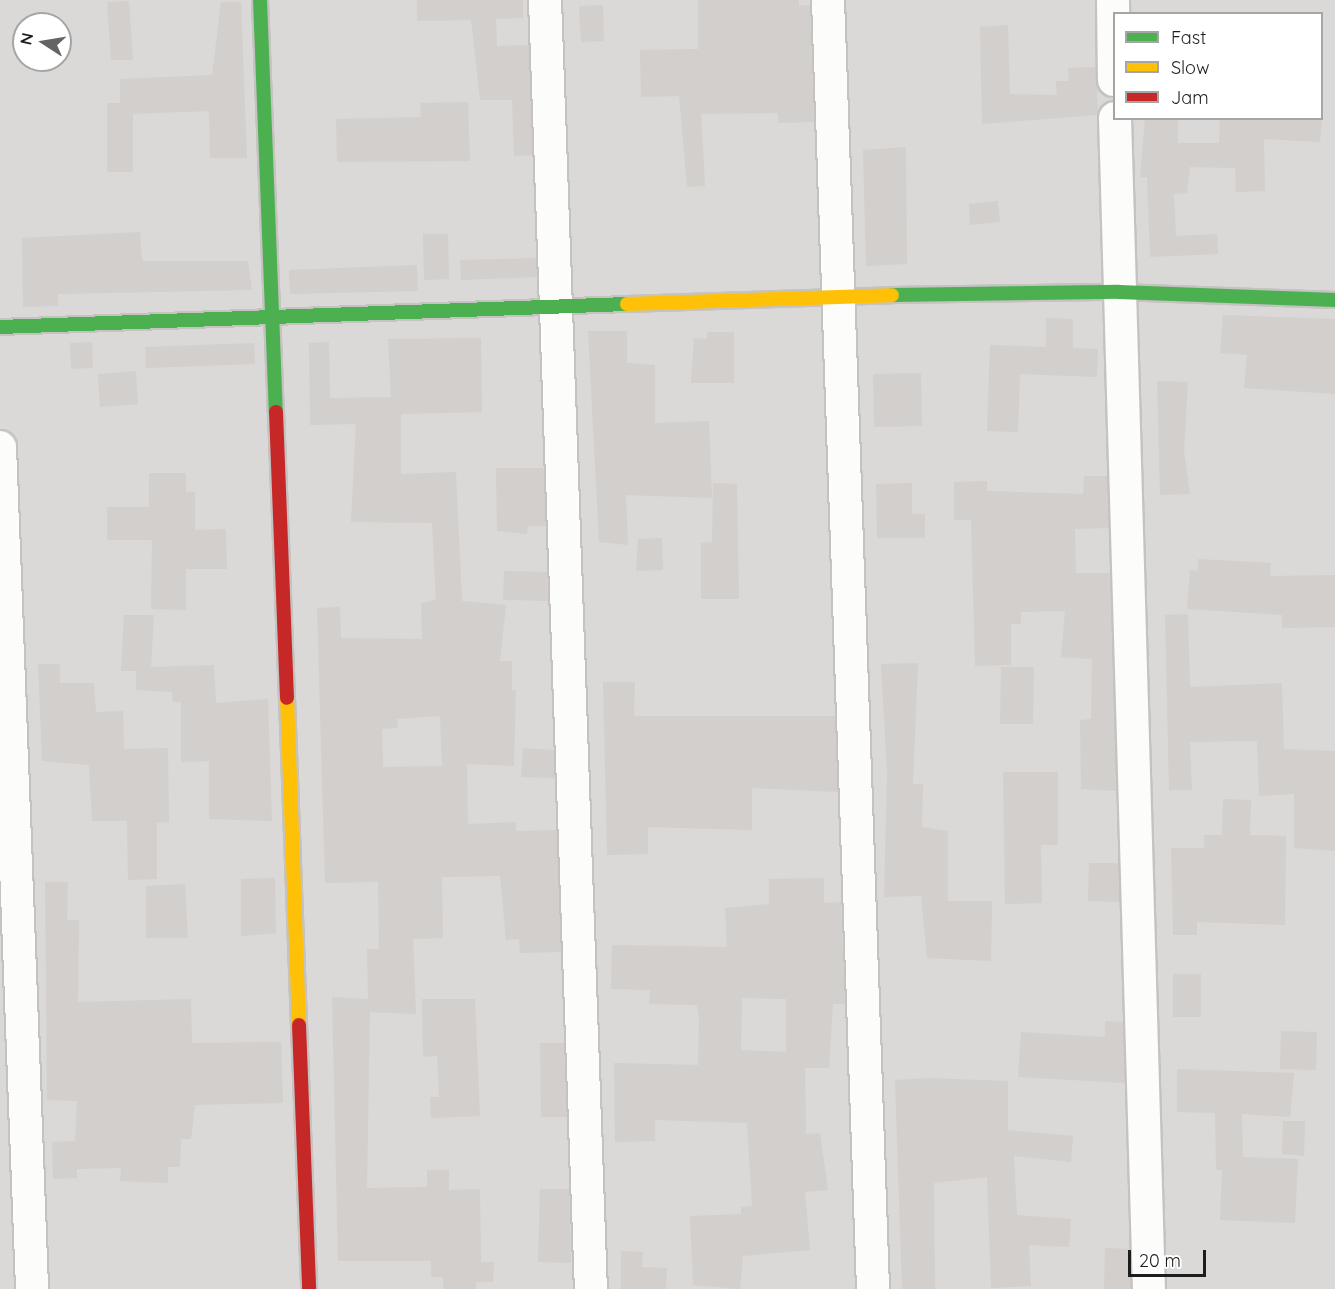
<!DOCTYPE html>
<style>
body{margin:0}
#map{position:relative;width:1335px;height:1289px;overflow:hidden;background:#ebe9e6;font-family:Quicksand,sans-serif}
div>[style]{position:absolute}
[style*='--x']{left:calc(var(--x)*1px);top:calc(var(--y)*1px);width:calc(var(--w)*1px);rotate:calc(var(--a)*1deg)}
.residential>*{inset:0;background:#dad9d7}
.building>*{inset:0;background:#d2cfcd}
.roads{filter:drop-shadow(2px 0 #c4c3c2) drop-shadow(-2px 0 #c4c3c2) drop-shadow(0 2px #c4c3c2) drop-shadow(0 -2px #c4c3c2)}
.street>*{height:32px;margin:-16px;padding:0 16px;transform-origin:16px;border-radius:16px;background:#fcfcfb}
.fast>*{height:14px;margin:-7px;padding:0 7px;transform-origin:7px;border-radius:7px;background:#4caf50}
.slow>*{height:14px;margin:-7px;padding:0 7px;transform-origin:7px;border-radius:7px;background:#ffc107}
.jam>*{height:14px;margin:-7px;padding:0 7px;transform-origin:7px;border-radius:7px;background:#c62828}
span{translate:-50% -50%;white-space:nowrap;text-align:center;line-height:1.15;-webkit-text-stroke:5px #fff;paint-order:stroke}
.legend{position:absolute;left:1113px;top:12px;width:210px;height:108px;box-sizing:border-box;background:#fff;border:2px solid #a5a5a5;margin:0;padding:8px 10px;list-style:none;font-size:18px;color:#1d1d1d}
.legend li{display:flex;align-items:center;gap:12px;height:30px}
.legend b{width:30px;border:2px solid #a5a5a5}
.north{position:absolute;left:12px;top:12px;width:60px;height:60px;box-sizing:border-box;background:#fff;border:2px solid #a5a5a5;border-radius:50%;rotate:282deg;font-size:16px;font-weight:700;line-height:24px;text-align:center;color:#1d1d1d}
.north::after{content:'';display:block;margin:auto;width:21px;height:27px;background:#656463;clip-path:polygon(50% 0,100% 100%,50% 72%,0 100%)}
.scale{position:absolute;left:1128px;top:1250px;width:78px;height:27px;box-sizing:border-box;border:3px solid #1d1d1d;border-top:0;padding-left:8px;font-size:18px;line-height:21px;white-space:nowrap;color:#1d1d1d;-webkit-text-stroke:4px #fff;paint-order:stroke}
</style>
<div id="map">
<div class="residential">
<div style="clip-path:polygon(evenodd,0 0,1335px 0,1335px 1289px,0 1289px,0 0,1114px 14px,1322px 14px,1322px 118px,1114px 118px,1114px 14px,0 0,24px 24px,60px 24px,60px 60px,24px 60px,24px 24px)"></div>
</div>
<div class="building">
<div style="clip-path:polygon(417px 0,523px 0,523px 18px,496px 19px,497px 46px,529px 45px,533px 155px,514px 156px,512px 100px,480px 100px,471px 20px,417px 21px)"></div>
<div style="clip-path:polygon(698px 0,799px 0,799px 6px,810px 5px,814px 122px,778px 123px,778px 113px,701px 114px,705px 186px,687px 187px,679px 96px,641px 97px,640px 50px,698px 49px)"></div>
<div style="clip-path:polygon(129px 1px,133px 60px,111px 60px,107px 2px)"></div>
<div style="clip-path:polygon(221px 2px,241px 2px,247px 158px,210px 158px,209px 111px,133px 114px,133px 172px,107px 172px,107px 103px,120px 103px,120px 79px,212px 75px)"></div>
<div style="clip-path:polygon(603px 5px,604px 41px,581px 42px,579px 6px)"></div>
<div style="clip-path:polygon(1008px 25px,1010px 94px,1057px 95px,1056px 81px,1069px 81px,1068px 68px,1096px 67px,1098px 115px,982px 124px,980px 27px)"></div>
<div style="clip-path:polygon(468px 102px,470px 161px,337px 162px,336px 119px,421px 117px,420px 103px)"></div>
<div style="clip-path:polygon(1145px 118px,1178px 118px,1178px 143px,1219px 143px,1220px 118px,1322px 118px,1320px 142px,1264px 139px,1265px 191px,1236px 192px,1235px 168px,1190px 167px,1187px 193px,1174px 194px,1176px 236px,1217px 234px,1218px 254px,1150px 257px,1147px 177px,1140px 177px)"></div>
<div style="clip-path:polygon(906px 147px,907px 264px,866px 266px,863px 150px)"></div>
<div style="clip-path:polygon(998px 201px,1000px 222px,970px 225px,969px 204px)"></div>
<div style="clip-path:polygon(140px 232px,142px 261px,248px 261px,252px 290px,58px 294px,58px 306px,23px 307px,22px 238px)"></div>
<div style="clip-path:polygon(423px 234px,448px 234px,449px 279px,424px 280px)"></div>
<div style="clip-path:polygon(536px 258px,537px 277px,461px 280px,460px 260px)"></div>
<div style="clip-path:polygon(417px 265px,418px 291px,290px 294px,289px 270px)"></div>
<div style="clip-path:polygon(1223px 315px,1335px 319px,1335px 394px,1244px 388px,1247px 355px,1220px 353px)"></div>
<div style="clip-path:polygon(1046px 318px,1073px 319px,1073px 348px,1098px 349px,1097px 377px,1020px 374px,1018px 432px,987px 431px,990px 345px,1046px 347px)"></div>
<div style="clip-path:polygon(588px 331px,627px 331px,627px 363px,655px 365px,655px 423px,709px 421px,712px 498px,626px 495px,628px 545px,599px 542px)"></div>
<div style="clip-path:polygon(707px 332px,734px 332px,734px 383px,691px 383px,694px 338px,707px 339px)"></div>
<div style="clip-path:polygon(evenodd,481px 338px,482px 412px,401px 414px,401px 474px,456px 472px,462px 601px,506px 605px,500px 661px,512px 661px,512px 690px,516px 690px,514px 766px,467px 764px,468px 824px,516px 822px,516px 831px,557px 830px,561px 952px,520px 953px,519px 939px,506px 940px,500px 876px,442px 877px,443px 938px,413px 939px,416px 1014px,370px 1012px,367px 1188px,427px 1187px,427px 1170px,449px 1170px,449px 1190px,480px 1189px,481px 1262px,494px 1262px,493px 1282px,476px 1282px,476px 1289px,443px 1289px,443px 1277px,431px 1277px,431px 1261px,338px 1261px,332px 997px,368px 999px,367px 949px,379px 949px,378px 882px,325px 883px,317px 608px,340px 607px,341px 638px,422px 639px,421px 603px,436px 600px,432px 523px,351px 522px,356px 424px,310px 425px,309px 343px,329px 342px,330px 398px,391px 397px,388px 339px,481px 338px,440px 716px,442px 766px,383px 767px,382px 729px,398px 728px,397px 719px,440px 716px)"></div>
<div style="clip-path:polygon(92px 342px,93px 368px,71px 369px,70px 343px)"></div>
<div style="clip-path:polygon(254px 343px,255px 364px,146px 368px,145px 347px)"></div>
<div style="clip-path:polygon(136px 371px,138px 404px,100px 407px,98px 374px)"></div>
<div style="clip-path:polygon(921px 373px,922px 426px,874px 427px,873px 374px)"></div>
<div style="clip-path:polygon(1157px 381px,1188px 382px,1184px 451px,1190px 494px,1160px 495px)"></div>
<div style="clip-path:polygon(496px 468px,544px 468px,546px 526px,528px 526px,527px 534px,497px 531px)"></div>
<div style="clip-path:polygon(149px 473px,186px 473px,186px 492px,195px 492px,195px 530px,226px 529px,227px 569px,186px 569px,186px 610px,151px 609px,152px 540px,107px 540px,107px 507px,149px 507px)"></div>
<div style="clip-path:polygon(1084px 476px,1107px 476px,1109px 528px,1075px 529px,1076px 573px,1110px 573px,1117px 791px,1081px 789px,1080px 720px,1091px 719px,1092px 659px,1061px 657px,1065px 611px,1021px 612px,1021px 624px,1011px 624px,1011px 665px,975px 666px,971px 520px,954px 520px,954px 482px,987px 481px,987px 491px,1083px 494px)"></div>
<div style="clip-path:polygon(713px 483px,737px 484px,739px 599px,701px 599px,701px 543px,712px 542px)"></div>
<div style="clip-path:polygon(912px 483px,912px 514px,925px 514px,925px 538px,877px 538px,876px 484px)"></div>
<div style="clip-path:polygon(662px 538px,663px 570px,636px 571px,638px 539px)"></div>
<div style="clip-path:polygon(1198px 559px,1271px 563px,1270px 576px,1335px 575px,1335px 627px,1282px 628px,1282px 615px,1187px 609px,1190px 570px,1198px 571px)"></div>
<div style="clip-path:polygon(504px 571px,547px 572px,548px 601px,503px 600px)"></div>
<div style="clip-path:polygon(1188px 614px,1190px 687px,1282px 683px,1284px 749px,1335px 751px,1335px 851px,1294px 848px,1294px 794px,1259px 796px,1257px 741px,1190px 742px,1192px 790px,1169px 790px,1165px 615px)"></div>
<div style="clip-path:polygon(124px 615px,154px 615px,151px 667px,214px 665px,216px 703px,268px 699px,272px 821px,209px 819px,209px 761px,181px 762px,181px 702px,173px 702px,172px 692px,136px 690px,136px 671px,121px 671px)"></div>
<div style="clip-path:polygon(918px 663px,913px 784px,923px 784px,922px 827px,948px 831px,948px 901px,992px 901px,991px 961px,927px 958px,921px 896px,884px 897px,887px 774px,881px 664px)"></div>
<div style="clip-path:polygon(38px 664px,60px 664px,60px 683px,94px 683px,96px 712px,123px 711px,124px 749px,168px 748px,169px 822px,157px 823px,157px 879px,128px 880px,127px 821px,92px 821px,89px 765px,42px 761px)"></div>
<div style="clip-path:polygon(1001px 667px,1034px 667px,1033px 724px,1000px 724px)"></div>
<div style="clip-path:polygon(603px 682px,635px 682px,634px 716px,835px 716px,838px 792px,752px 788px,752px 830px,648px 827px,648px 854px,607px 855px)"></div>
<div style="clip-path:polygon(523px 748px,554px 750px,555px 778px,521px 777px)"></div>
<div style="clip-path:polygon(1003px 772px,1058px 772px,1058px 845px,1041px 845px,1042px 903px,1005px 904px)"></div>
<div style="clip-path:polygon(1223px 799px,1251px 800px,1250px 835px,1286px 836px,1285px 925px,1197px 922px,1197px 935px,1173px 935px,1171px 848px,1204px 848px,1204px 835px,1222px 835px)"></div>
<div style="clip-path:polygon(1089px 863px,1119px 863px,1120px 902px,1088px 901px)"></div>
<div style="clip-path:polygon(275px 878px,276px 933px,241px 936px,241px 879px)"></div>
<div style="clip-path:polygon(evenodd,824px 878px,824px 903px,841px 902px,845px 1004px,833px 1004px,829px 1068px,805px 1068px,806px 1134px,820px 1133px,828px 1190px,805px 1192px,810px 1250px,743px 1256px,740px 1289px,693px 1285px,690px 1216px,741px 1214px,741px 1207px,752px 1206px,747px 1123px,655px 1120px,655px 1141px,615px 1142px,614px 1063px,698px 1065px,699px 1019px,697px 1005px,649px 1004px,650px 990px,611px 989px,612px 945px,727px 947px,725px 908px,769px 904px,769px 879px,824px 878px,742px 998px,786px 999px,786px 1052px,741px 1050px,742px 998px)"></div>
<div style="clip-path:polygon(45px 882px,68px 882px,67px 920px,79px 920px,78px 1002px,191px 999px,192px 1043px,281px 1042px,283px 1103px,195px 1105px,191px 1139px,181px 1139px,180px 1167px,168px 1167px,168px 1183px,120px 1181px,121px 1168px,77px 1169px,77px 1178px,53px 1179px,52px 1142px,75px 1141px,77px 1101px,47px 1100px)"></div>
<div style="clip-path:polygon(185px 884px,188px 938px,146px 938px,146px 886px)"></div>
<div style="clip-path:polygon(1173px 974px,1201px 974px,1201px 1017px,1173px 1017px)"></div>
<div style="clip-path:polygon(422px 999px,475px 999px,480px 1116px,431px 1118px,430px 1097px,439px 1097px,437px 1056px,423px 1057px)"></div>
<div style="clip-path:polygon(1105px 1021px,1123px 1022px,1125px 1083px,1018px 1077px,1021px 1032px,1105px 1037px)"></div>
<div style="clip-path:polygon(1281px 1031px,1317px 1032px,1316px 1070px,1280px 1069px)"></div>
<div style="clip-path:polygon(540px 1043px,564px 1043px,567px 1117px,541px 1117px)"></div>
<div style="clip-path:polygon(1177px 1069px,1294px 1073px,1290px 1117px,1242px 1114px,1243px 1157px,1298px 1159px,1295px 1223px,1220px 1220px,1222px 1170px,1216px 1170px,1215px 1113px,1177px 1112px)"></div>
<div style="clip-path:polygon(929px 1078px,1008px 1081px,1008px 1130px,1073px 1136px,1071px 1162px,1014px 1156px,1017px 1215px,1071px 1219px,1069px 1247px,1029px 1245px,1031px 1286px,991px 1288px,987px 1177px,934px 1183px,935px 1289px,902px 1289px,895px 1080px)"></div>
<div style="clip-path:polygon(1283px 1121px,1305px 1121px,1304px 1156px,1282px 1154px)"></div>
<div style="clip-path:polygon(540px 1189px,569px 1189px,571px 1263px,538px 1262px)"></div>
<div style="clip-path:polygon(1105px 1248px,1130px 1249px,1131px 1289px,1104px 1289px)"></div>
<div style="clip-path:polygon(621px 1251px,643px 1252px,642px 1267px,667px 1268px,666px 1289px,621px 1289px)"></div>
</div>
<div class="roads">
<div class="street">
<div style="--x:545;--y:0;--w:1290;--a:87.96"></div>
<div style="--x:828;--y:0;--w:1290;--a:88"></div>
<div style="--x:1113;--y:0;--w:80;--a:89.3"></div>
<div style="--x:1115;--y:118;--w:1171;--a:88.34"></div>
<div style="--x:0;--y:447;--w:843;--a:87.82"></div>
</div>
<div class="fast">
<div style="--x:260;--y:0;--w:412;--a:87.8"></div>
<div style="--x:892;--y:295;--w:227;--a:-0.8"></div>
<div style="--x:1119;--y:292;--w:216;--a:2.1"></div>
<div style="--x:0;--y:327;--w:627;--a:-2.1"></div>
</div>
<div class="slow">
<div style="--x:627;--y:304;--w:265;--a:-1.9"></div>
<div style="--x:287;--y:698;--w:327;--a:87.9"></div>
</div>
<div class="jam">
<div style="--x:276;--y:412;--w:286;--a:87.8"></div>
<div style="--x:299;--y:1025;--w:264;--a:87.8"></div>
</div>
</div>
<ul class="legend">
<li><b style="height:8px;background:#4caf50"></b>Fast</li>
<li><b style="height:8px;background:#ffc107"></b>Slow</li>
<li><b style="height:8px;background:#c62828"></b>Jam</li>
</ul>
<div class="north">N</div>
<div class="scale">20 m</div>
</div>
